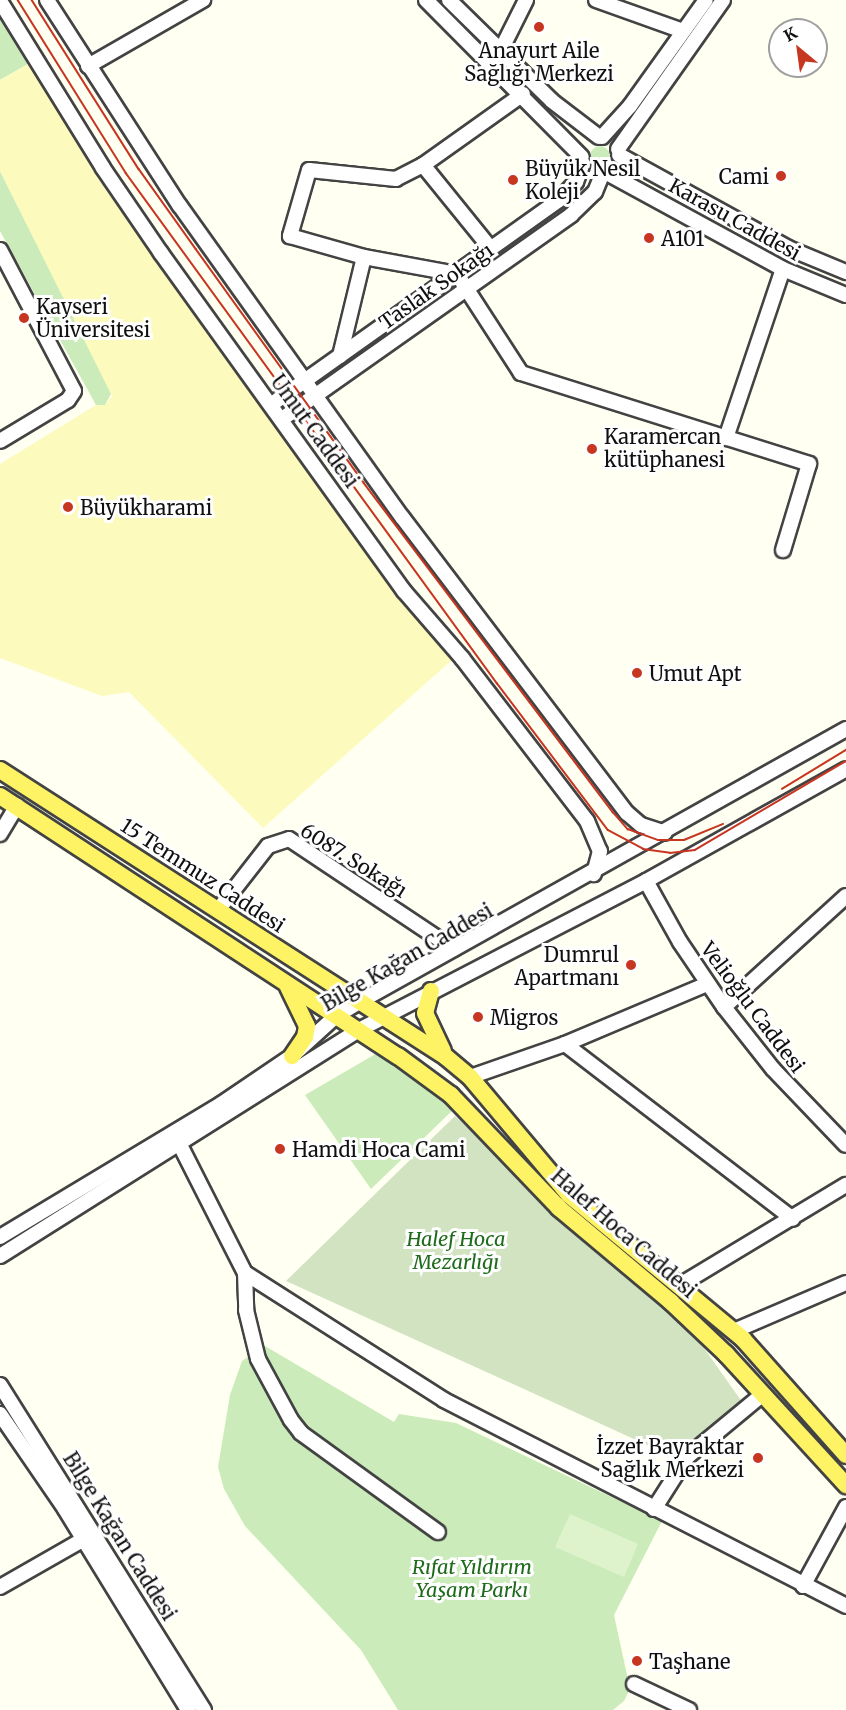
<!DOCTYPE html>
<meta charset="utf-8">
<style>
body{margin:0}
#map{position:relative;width:846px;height:1710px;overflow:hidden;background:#fffff2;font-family:Merriweather,serif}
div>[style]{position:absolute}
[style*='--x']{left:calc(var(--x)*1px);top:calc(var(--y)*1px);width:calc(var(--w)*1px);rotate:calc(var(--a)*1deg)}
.green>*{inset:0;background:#cbecba}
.round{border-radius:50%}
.sand>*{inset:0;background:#fdfabd}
.cemetery>*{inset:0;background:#d2e3c1}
.pitch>*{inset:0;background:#def3cc}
.roads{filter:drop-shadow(2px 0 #434343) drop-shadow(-2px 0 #434343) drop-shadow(0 2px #434343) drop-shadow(0 -2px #434343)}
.minor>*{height:14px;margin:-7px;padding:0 7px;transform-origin:7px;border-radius:7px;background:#fff}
.major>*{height:16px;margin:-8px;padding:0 8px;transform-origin:8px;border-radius:8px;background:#fdf364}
.tram>*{height:1.5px;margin:-0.75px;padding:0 0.75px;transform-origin:0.75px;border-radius:0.75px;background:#c73621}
.dots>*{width:16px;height:16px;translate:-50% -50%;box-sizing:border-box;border:3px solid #fff;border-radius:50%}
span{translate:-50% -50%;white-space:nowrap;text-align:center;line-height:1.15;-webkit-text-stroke:6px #fff;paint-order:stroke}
.poi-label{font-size:20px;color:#101010}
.left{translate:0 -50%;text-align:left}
.right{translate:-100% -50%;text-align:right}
.street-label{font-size:20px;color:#101010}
.park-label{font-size:20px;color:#1f6b1c;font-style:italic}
.north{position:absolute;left:768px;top:18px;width:60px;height:60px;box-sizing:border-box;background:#fff;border:2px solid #9f9f9f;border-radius:50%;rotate:331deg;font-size:16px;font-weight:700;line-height:24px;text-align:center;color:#101010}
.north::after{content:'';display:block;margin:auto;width:21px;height:27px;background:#c73621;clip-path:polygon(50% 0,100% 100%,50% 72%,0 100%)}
</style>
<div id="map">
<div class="green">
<div style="clip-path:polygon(0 3px,35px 60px,0 80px)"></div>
<div class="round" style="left:590px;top:146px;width:20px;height:20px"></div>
<div style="clip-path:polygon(0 171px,112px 392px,105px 405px,96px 405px,0 231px)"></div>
<div style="clip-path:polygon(379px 1052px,457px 1106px,371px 1189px,305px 1095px)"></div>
<div style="clip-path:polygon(265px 1346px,394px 1422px,399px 1414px,456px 1423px,662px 1521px,614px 1615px,630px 1689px,624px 1701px,613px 1710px,398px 1710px,361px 1650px,245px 1526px,224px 1489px,218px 1467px,230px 1395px,242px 1361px)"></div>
</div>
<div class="sand">
<div style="clip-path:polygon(35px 60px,348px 509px,461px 652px,263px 828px,129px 692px,102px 696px,0 658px,0 464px,96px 405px,105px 405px,112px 396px,0 171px,0 80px)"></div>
</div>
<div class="cemetery">
<div style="clip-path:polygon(455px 1116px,699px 1341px,752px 1416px,689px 1464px,286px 1281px)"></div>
</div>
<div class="pitch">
<div style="clip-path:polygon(570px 1514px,638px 1544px,624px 1577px,555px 1547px)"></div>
</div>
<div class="roads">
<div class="minor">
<div style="--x:47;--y:0;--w:245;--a:57.2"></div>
<div style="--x:180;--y:206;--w:382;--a:54.5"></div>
<div style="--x:402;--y:517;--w:372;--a:52.8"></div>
<div style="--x:627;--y:813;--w:18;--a:41"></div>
<div style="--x:641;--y:825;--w:25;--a:18"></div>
<div style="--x:426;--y:0;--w:221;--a:45.2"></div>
<div style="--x:449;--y:0;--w:144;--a:44.4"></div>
<div style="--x:552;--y:101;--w:59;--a:37.5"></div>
<div style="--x:596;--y:0;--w:92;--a:19.6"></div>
<div style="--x:0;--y:1;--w:196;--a:58.3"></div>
<div style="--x:103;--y:168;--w:103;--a:55.7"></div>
<div style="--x:161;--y:253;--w:416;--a:54.3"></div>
<div style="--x:404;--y:591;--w:89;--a:49.1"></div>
<div style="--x:462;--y:658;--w:205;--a:52.5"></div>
<div style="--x:587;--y:821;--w:33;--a:67"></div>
<div style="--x:600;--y:851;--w:24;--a:105"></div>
<div style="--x:500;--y:52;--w:58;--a:-63.4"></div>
<div style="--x:88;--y:66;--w:133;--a:-29.9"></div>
<div style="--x:523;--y:94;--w:123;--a:144.6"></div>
<div style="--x:423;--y:165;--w:30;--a:153"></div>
<div style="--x:396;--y:179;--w:87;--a:-174.1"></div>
<div style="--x:309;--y:170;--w:69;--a:106.1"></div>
<div style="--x:290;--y:236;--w:77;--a:15.8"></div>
<div style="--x:364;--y:257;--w:95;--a:10.4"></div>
<div style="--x:457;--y:274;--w:118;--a:57.1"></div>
<div style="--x:521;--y:373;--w:302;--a:17.5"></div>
<div style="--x:809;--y:464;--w:90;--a:106.8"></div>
<div style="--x:602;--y:137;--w:42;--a:-47.9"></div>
<div style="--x:630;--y:106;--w:130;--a:-54.4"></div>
<div style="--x:618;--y:149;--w:182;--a:-54.8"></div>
<div style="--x:619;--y:155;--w:193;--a:28.8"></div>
<div style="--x:788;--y:248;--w:63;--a:22.5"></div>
<div style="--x:423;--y:165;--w:108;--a:51"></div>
<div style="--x:607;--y:173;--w:200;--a:28.6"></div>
<div style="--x:783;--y:269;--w:68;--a:22.4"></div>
<div style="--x:0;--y:250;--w:159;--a:62.3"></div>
<div style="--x:74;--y:391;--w:11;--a:124"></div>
<div style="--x:68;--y:400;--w:79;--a:148.9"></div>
<div style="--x:340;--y:356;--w:102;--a:-76.4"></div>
<div style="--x:272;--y:404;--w:352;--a:-35.4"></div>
<div style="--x:559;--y:200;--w:25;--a:-47"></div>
<div style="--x:576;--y:182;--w:20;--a:-70"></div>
<div style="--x:282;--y:419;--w:354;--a:-35.2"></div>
<div style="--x:571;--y:215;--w:33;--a:-44"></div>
<div style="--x:595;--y:192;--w:18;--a:-68"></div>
<div style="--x:726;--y:438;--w:178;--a:-71.4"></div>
<div style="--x:0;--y:834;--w:33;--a:-59"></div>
<div style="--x:646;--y:881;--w:70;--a:60.9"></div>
<div style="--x:680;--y:942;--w:78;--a:55.9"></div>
<div style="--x:724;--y:1007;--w:79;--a:51.7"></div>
<div style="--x:773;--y:1069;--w:105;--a:46.2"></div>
<div style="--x:218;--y:910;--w:81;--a:-52"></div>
<div style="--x:268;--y:846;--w:22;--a:-18"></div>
<div style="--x:289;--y:839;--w:198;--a:33.7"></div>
<div style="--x:724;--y:1007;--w:165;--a:-42.3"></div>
<div style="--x:565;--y:1044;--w:287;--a:37.5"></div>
<div style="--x:470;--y:1077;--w:101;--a:-19.2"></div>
<div style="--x:565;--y:1044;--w:154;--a:-22.9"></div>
<div style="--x:180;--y:1145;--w:144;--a:63.1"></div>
<div style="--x:245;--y:1273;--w:236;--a:32.5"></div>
<div style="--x:444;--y:1400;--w:452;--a:27.1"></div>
<div style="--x:0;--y:1237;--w:258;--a:-31"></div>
<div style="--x:221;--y:1104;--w:86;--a:-34.1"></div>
<div style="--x:292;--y:1056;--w:59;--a:-42.3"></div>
<div style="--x:336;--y:1016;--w:29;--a:-31"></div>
<div style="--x:361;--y:1001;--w:556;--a:-29.28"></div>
<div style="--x:0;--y:1256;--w:422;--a:-32.2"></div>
<div style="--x:357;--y:1031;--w:326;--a:-27.4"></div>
<div style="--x:646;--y:881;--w:229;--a:-29.2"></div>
<div style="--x:245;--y:1273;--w:37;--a:88"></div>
<div style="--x:246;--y:1310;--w:50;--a:76.2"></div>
<div style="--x:258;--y:1359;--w:69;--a:61.6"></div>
<div style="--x:291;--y:1420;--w:16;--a:52"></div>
<div style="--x:301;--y:1433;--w:169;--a:35.9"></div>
<div style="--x:680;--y:1285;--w:194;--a:-31.1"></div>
<div style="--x:734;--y:1331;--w:122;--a:-23.2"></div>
<div style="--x:0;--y:1385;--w:384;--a:57.9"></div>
<div style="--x:0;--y:1414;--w:115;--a:55.6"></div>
<div style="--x:65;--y:1509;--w:236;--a:58.5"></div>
<div style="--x:654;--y:1509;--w:62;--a:-57.6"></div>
<div style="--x:687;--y:1457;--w:99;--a:-39.7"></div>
<div style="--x:803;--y:1586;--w:90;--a:-61.4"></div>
<div style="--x:0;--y:1587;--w:97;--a:-29.7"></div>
<div style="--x:634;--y:1684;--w:61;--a:25.3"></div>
</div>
<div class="major">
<div style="--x:0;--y:770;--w:530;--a:32.76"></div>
<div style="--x:446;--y:1057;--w:31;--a:40"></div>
<div style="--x:470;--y:1077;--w:154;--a:50"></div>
<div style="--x:569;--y:1195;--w:226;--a:39.6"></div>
<div style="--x:743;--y:1339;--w:155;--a:48.4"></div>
<div style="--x:0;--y:796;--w:475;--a:33.2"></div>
<div style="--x:398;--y:1056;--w:66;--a:36.3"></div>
<div style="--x:451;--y:1095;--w:156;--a:46.3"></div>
<div style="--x:559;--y:1208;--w:146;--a:40"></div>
<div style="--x:671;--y:1302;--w:76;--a:43.4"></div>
<div style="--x:726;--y:1354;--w:178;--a:47.5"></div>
<div style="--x:288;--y:987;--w:43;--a:64"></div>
<div style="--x:307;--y:1026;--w:11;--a:100"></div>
<div style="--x:305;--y:1037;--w:23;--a:124"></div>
<div style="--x:431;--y:991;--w:23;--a:105"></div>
<div style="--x:425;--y:1013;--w:42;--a:64.7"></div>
</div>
</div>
<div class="tram">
<div style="--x:18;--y:0;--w:204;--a:58"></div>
<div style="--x:126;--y:173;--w:631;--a:53.97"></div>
<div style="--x:497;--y:683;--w:184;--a:52.9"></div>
<div style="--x:608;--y:830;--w:40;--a:28"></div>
<div style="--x:643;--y:849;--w:27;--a:8"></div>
<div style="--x:670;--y:853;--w:25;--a:-7"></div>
<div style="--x:695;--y:850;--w:175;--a:-30.5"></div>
<div style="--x:32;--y:0;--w:200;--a:57.7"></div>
<div style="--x:139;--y:169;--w:98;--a:54.5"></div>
<div style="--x:196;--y:249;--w:288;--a:54.3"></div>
<div style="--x:364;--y:483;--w:413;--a:52.9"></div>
<div style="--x:613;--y:812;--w:23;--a:49"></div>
<div style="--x:628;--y:829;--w:32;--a:20"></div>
<div style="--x:658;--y:840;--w:26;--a:0"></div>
<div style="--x:684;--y:840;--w:42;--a:-22.3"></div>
<div style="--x:782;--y:789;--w:75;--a:-31.4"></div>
</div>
<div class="dots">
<div style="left:539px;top:27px;background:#c73621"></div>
<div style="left:781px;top:176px;background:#c73621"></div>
<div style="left:513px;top:180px;background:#c73621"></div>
<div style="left:649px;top:238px;background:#c73621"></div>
<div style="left:24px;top:318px;background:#c73621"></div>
<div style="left:592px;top:449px;background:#c73621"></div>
<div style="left:68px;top:507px;background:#c73621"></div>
<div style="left:637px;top:673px;background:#c73621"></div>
<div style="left:631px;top:965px;background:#c73621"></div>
<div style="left:478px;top:1017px;background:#c73621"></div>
<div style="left:280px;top:1149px;background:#c73621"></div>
<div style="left:758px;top:1458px;background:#c73621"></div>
<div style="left:637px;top:1661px;background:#c73621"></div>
</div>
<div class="poi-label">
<span style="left:539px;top:62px">Anayurt Aile<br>Sağlığı Merkezi</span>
<span class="left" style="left:525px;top:180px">Büyük Nesil<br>Koleji</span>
<span class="right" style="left:769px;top:176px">Cami</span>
<span class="left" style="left:661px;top:238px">A101</span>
<span class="left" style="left:36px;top:318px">Kayseri<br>Üniversitesi</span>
<span class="left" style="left:604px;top:448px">Karamercan<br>kütüphanesi</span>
<span class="left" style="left:80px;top:507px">Büyükharami</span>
<span class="left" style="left:649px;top:673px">Umut Apt</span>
<span class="right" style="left:619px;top:966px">Dumrul<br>Apartmanı</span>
<span class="left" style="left:490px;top:1017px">Migros</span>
<span class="left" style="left:292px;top:1149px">Hamdi Hoca Cami</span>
<span class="right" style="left:744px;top:1458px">İzzet Bayraktar<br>Sağlık Merkezi</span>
<span class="left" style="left:649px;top:1661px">Taşhane</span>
</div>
<div class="street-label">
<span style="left:735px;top:219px;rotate:29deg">Karasu Caddesi</span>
<span style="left:436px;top:286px;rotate:-35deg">Taslak Sokağı</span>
<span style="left:315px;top:431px;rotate:54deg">Umut Caddesi</span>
<span style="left:354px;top:860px;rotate:32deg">6087. Sokağı</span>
<span style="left:203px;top:875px;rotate:33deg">15 Temmuz Caddesi</span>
<span style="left:407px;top:957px;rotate:-30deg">Bilge Kağan Caddesi</span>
<span style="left:753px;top:1007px;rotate:53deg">Velioğlu Caddesi</span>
<span style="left:624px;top:1233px;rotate:41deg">Halef Hoca Caddesi</span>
<span style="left:120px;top:1536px;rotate:58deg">Bilge Kağan Caddesi</span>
</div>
<div class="park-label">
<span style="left:456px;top:1250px">Halef Hoca<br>Mezarlığı</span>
<span style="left:472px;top:1578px">Rıfat Yıldırım<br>Yaşam Parkı</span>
</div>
<div class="north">K</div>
</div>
